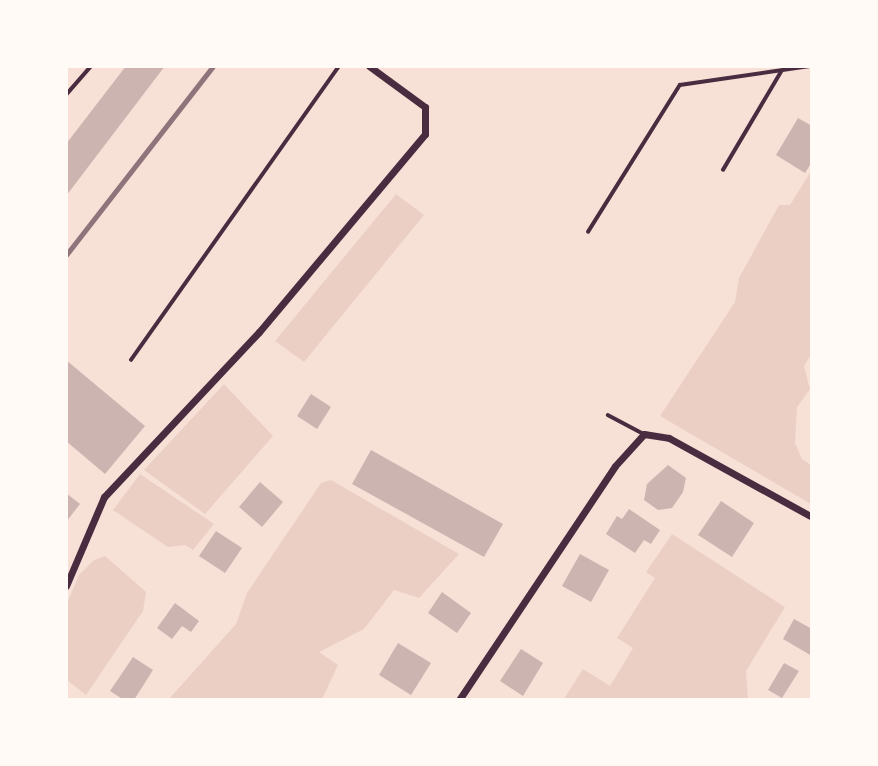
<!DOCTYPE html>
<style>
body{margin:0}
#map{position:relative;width:878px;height:766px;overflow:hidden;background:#f7e1d7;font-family:"Roboto Condensed",sans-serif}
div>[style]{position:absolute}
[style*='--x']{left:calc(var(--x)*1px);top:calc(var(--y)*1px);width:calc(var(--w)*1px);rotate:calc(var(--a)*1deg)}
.green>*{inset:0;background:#ebcfc5}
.building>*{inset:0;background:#ccb4b1}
.service>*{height:3.5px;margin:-1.75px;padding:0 1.75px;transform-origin:1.75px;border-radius:1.75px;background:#4a2c40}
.minor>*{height:7px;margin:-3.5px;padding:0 3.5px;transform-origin:3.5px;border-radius:3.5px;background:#4a2c40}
.rail>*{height:5px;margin:-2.5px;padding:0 2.5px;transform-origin:2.5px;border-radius:2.5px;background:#8f747c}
span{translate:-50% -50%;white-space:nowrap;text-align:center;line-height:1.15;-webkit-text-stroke:5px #fffaf5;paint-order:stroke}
.frame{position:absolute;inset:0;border:68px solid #fffaf5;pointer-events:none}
</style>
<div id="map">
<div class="green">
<div style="clip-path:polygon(811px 171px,812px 353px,804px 366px,810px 389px,797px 407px,795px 443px,802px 459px,811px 465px,811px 504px,660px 416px,735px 302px,739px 278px,779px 205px,790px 205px)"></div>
<div style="clip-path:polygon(396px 194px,424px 215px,304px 362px,275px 341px)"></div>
<div style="clip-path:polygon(224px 384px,273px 436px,205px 514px,144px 470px)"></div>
<div style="clip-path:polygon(140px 474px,214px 524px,193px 550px,185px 545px,168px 547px,113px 510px)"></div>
<div style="clip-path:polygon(331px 480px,459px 554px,419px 598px,394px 590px,364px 629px,319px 652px,338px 665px,322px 699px,169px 699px,236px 624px,247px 593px,321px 483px)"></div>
<div style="clip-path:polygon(672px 534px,785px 607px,746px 671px,748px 699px,564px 699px,583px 669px,610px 686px,633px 648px,617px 638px,655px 578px,646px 572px)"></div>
<div style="clip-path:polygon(105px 556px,146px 592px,143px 611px,86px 695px,67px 680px,67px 603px,79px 575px,94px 560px)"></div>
</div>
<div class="building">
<div style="clip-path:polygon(126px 66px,165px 66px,66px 196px,66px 144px)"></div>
<div style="clip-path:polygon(798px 118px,812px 126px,812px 162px,805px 173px,776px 155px)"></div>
<div style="clip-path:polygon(66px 360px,145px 426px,105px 474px,66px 441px)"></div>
<div style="clip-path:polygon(311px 394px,331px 407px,317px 429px,297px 416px)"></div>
<div style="clip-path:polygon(371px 450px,503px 524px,484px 557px,352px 484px)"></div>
<div style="clip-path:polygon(668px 465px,686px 478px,683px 492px,672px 508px,658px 510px,644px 500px,647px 484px)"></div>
<div style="clip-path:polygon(260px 482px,283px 502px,262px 527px,239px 507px)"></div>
<div style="clip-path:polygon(66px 493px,80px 504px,66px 522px)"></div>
<div style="clip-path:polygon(721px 501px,754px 523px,732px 557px,698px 535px)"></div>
<div style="clip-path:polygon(629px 509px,660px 530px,651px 544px,644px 540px,635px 553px,606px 534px,617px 516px,622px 519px)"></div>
<div style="clip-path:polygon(216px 531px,242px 548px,225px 573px,199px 556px)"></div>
<div style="clip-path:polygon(580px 554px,609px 570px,591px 602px,562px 586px)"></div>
<div style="clip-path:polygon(442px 592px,471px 613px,457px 633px,428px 613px)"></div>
<div style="clip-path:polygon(175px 603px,199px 621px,191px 632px,182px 626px,172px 639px,157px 628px)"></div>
<div style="clip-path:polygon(794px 619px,812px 629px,812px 656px,783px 639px)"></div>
<div style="clip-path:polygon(398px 643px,431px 663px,411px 695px,379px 675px)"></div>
<div style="clip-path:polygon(521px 649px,543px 663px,523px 696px,500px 681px)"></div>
<div style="clip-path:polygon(133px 657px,153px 670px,134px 700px,124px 700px,110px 691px)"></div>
<div style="clip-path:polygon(784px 663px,799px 671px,782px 698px,768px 690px)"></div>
</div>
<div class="service">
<div style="--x:66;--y:95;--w:38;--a:-49"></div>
<div style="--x:723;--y:170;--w:114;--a:-59.4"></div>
<div style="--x:588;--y:232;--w:173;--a:-58"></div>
<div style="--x:680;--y:85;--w:131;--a:-8.3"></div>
<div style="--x:131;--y:360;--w:360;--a:-54.7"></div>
<div style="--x:608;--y:415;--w:38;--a:28"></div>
</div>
<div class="minor">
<div style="--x:66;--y:586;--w:97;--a:-66.9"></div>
<div style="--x:104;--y:497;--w:226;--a:-46.8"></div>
<div style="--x:259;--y:332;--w:258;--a:-50"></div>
<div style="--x:425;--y:134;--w:27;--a:-90"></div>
<div style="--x:425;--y:107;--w:69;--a:-143.8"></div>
<div style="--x:459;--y:700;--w:281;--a:-56.3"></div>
<div style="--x:615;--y:466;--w:43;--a:-47.8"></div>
<div style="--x:644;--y:434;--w:25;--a:9"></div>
<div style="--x:669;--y:438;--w:163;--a:28.9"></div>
</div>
<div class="rail">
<div style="--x:66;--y:255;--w:239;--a:-52.1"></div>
</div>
<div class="frame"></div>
</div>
